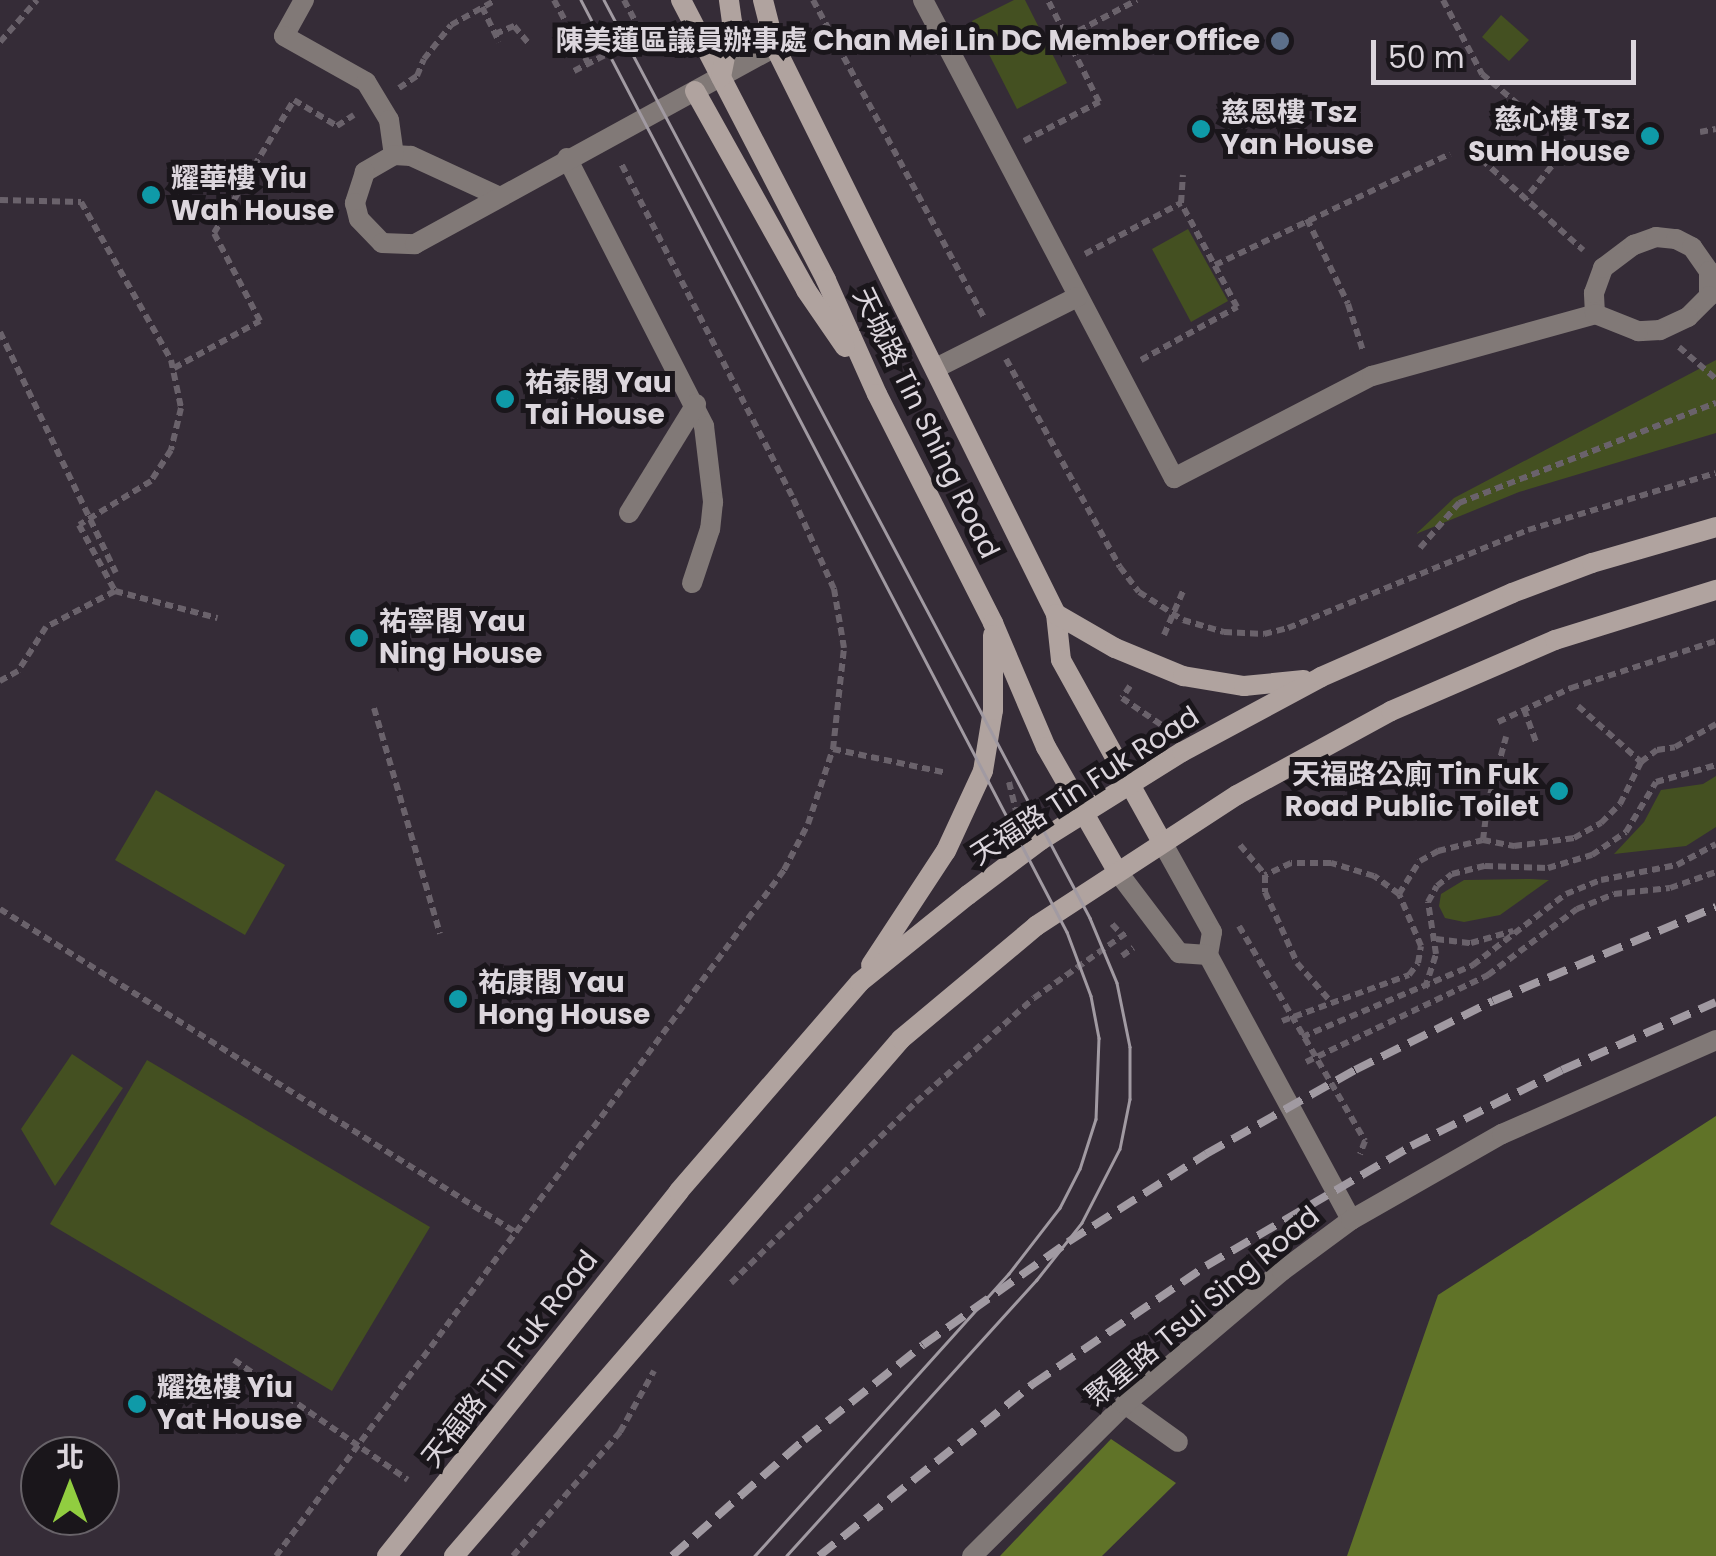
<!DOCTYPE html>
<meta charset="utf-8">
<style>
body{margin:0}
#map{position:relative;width:1716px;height:1556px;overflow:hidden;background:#352c37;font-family:Poppins,"Noto Sans TC",sans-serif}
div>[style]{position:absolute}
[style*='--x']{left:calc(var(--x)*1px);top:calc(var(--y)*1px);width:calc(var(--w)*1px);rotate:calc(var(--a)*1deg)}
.green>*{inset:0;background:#445021}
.forest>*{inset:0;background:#607328}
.path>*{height:6px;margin-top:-3px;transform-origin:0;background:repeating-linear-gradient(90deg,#6a626b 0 8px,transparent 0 13px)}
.service>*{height:20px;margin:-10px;padding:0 10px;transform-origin:10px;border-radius:10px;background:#817977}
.minor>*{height:20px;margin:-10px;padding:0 10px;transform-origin:10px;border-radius:10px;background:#817977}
.secondary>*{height:20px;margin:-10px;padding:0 10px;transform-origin:10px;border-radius:10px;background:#b0a39f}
.tram>*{height:2.5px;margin:-1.25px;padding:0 1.25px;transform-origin:1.25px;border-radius:1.25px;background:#a19aa2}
.rail>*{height:8px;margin-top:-4px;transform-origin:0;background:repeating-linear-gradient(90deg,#a19aa2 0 20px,transparent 0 30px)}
.dots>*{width:28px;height:28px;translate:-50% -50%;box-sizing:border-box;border:5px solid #1a161b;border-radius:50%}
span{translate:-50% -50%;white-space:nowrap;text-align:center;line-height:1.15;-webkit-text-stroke:10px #1a161b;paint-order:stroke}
.poi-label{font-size:28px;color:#dcd6dd;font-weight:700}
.right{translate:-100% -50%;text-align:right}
.left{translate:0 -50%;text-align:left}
.street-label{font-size:28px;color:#dcd6dd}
.north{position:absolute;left:20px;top:1436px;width:100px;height:100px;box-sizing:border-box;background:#1a161b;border:2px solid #686369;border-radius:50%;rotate:0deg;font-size:28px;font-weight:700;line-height:40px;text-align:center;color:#dcd6dd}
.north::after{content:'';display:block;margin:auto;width:35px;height:45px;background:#91cd40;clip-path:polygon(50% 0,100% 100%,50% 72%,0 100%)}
.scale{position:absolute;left:1371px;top:40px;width:265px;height:45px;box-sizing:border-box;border:5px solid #dcd6dd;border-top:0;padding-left:12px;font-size:30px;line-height:35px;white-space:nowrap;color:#dcd6dd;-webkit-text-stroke:8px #1a161b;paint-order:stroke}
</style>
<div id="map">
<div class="green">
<div style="clip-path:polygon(1014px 0,1025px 0,1067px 83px,1017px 109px,972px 21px)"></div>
<div style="clip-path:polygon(1501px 15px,1529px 40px,1509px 61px,1482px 37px)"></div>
<div style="clip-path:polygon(1188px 229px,1228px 301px,1191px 322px,1152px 249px)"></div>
<div style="clip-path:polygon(1716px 360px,1716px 433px,1519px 492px,1416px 534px,1454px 498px)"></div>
<div style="clip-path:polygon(1716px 776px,1716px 827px,1686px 846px,1614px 854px,1644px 822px,1661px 790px,1703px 784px)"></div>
<div style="clip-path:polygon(156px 790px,285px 865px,245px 935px,115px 860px)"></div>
<div style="clip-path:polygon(1464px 880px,1531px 879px,1549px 880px,1500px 915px,1464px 922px,1445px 918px,1439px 906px,1441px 894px)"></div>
<div style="clip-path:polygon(72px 1054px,123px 1088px,55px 1186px,21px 1129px)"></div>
<div style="clip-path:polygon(147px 1060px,430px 1227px,332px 1391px,50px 1224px)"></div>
</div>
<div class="forest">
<div style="clip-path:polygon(1716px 1116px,1716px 1556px,1347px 1556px,1438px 1295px)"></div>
<div style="clip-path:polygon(1111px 1439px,1176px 1483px,1102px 1556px,1000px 1556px)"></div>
</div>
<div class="path">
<div style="--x:554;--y:0;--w:72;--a:61.6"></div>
<div style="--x:624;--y:0;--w:40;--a:62"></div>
<div style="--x:813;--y:0;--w:361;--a:61.7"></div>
<div style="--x:1443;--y:0;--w:84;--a:62.2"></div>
<div style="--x:1482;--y:74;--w:112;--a:39.9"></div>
<div style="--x:1568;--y:146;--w:68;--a:129.1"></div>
<div style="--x:482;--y:7;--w:39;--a:64"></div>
<div style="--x:495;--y:34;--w:21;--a:-23"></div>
<div style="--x:514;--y:26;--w:23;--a:50"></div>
<div style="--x:1067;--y:37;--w:79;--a:-27.9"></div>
<div style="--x:0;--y:42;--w:56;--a:-48.6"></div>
<div style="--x:574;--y:71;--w:102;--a:-27.3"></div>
<div style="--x:399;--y:88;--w:22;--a:-34"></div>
<div style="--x:417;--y:76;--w:18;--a:-68"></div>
<div style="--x:424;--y:59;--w:43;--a:-51.5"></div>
<div style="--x:451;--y:25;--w:51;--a:-29.1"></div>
<div style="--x:1700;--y:132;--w:16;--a:-11"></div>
<div style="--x:1024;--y:141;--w:85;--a:-27.5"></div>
<div style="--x:1099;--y:102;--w:114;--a:-116.6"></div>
<div style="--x:1472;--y:151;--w:149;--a:41.7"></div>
<div style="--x:0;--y:200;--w:81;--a:1.4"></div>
<div style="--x:81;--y:202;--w:182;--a:60.3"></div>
<div style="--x:171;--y:360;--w:49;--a:78.2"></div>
<div style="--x:181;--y:408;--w:43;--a:103.4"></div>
<div style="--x:171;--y:450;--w:37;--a:123"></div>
<div style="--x:151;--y:481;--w:84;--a:148.6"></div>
<div style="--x:79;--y:525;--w:75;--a:61.4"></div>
<div style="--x:115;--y:591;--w:78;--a:152.4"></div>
<div style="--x:46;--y:627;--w:52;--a:122.5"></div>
<div style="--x:18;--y:671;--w:21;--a:151"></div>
<div style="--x:1307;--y:219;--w:94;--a:64.2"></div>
<div style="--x:1348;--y:304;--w:49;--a:72.3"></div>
<div style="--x:1085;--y:254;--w:109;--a:-28"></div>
<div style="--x:1215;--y:265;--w:260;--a:-25.3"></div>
<div style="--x:0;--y:332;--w:267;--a:64.3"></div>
<div style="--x:1679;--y:347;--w:49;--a:40.9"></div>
<div style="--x:1006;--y:359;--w:237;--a:61.3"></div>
<div style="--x:1120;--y:567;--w:31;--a:53"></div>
<div style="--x:1139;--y:592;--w:52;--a:32.5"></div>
<div style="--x:1183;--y:620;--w:43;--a:16.3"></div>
<div style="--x:1224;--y:632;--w:40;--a:2.9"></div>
<div style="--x:1264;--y:634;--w:25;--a:-14"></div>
<div style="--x:1288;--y:628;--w:259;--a:-22.2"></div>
<div style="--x:1528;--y:530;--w:196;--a:-16.9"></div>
<div style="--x:1141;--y:360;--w:110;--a:-28.9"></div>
<div style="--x:1237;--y:307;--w:118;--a:-118.3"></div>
<div style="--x:1181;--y:203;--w:28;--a:-86"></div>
<div style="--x:174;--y:368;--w:98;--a:-28.7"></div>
<div style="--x:260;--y:321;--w:99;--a:-117.6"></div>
<div style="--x:214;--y:233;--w:155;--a:-59"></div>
<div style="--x:294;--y:100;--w:50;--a:31.2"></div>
<div style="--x:337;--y:126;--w:20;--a:-33"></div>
<div style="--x:1420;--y:548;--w:60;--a:-49.1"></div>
<div style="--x:1459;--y:503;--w:276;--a:-21.3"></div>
<div style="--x:115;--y:591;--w:106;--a:14.8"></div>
<div style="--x:1164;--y:635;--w:48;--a:-66.6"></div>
<div style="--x:1130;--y:686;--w:14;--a:124"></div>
<div style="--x:1122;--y:698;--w:50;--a:34.3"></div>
<div style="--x:1578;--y:706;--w:84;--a:41.6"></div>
<div style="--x:374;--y:708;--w:235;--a:73.7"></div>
<div style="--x:1524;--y:709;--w:35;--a:70"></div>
<div style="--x:1498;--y:722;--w:81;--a:-25"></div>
<div style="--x:1571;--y:688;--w:152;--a:-18"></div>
<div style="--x:833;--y:749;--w:116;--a:11.9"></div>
<div style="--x:1009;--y:782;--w:42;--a:76.3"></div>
<div style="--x:1483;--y:840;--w:34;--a:-83"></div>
<div style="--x:1487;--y:806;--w:72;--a:-74.6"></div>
<div style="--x:1240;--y:845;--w:39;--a:50"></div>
<div style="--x:1399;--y:894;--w:39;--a:-58"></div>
<div style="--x:1420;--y:861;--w:21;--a:-29"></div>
<div style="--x:1438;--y:851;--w:46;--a:-13.7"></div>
<div style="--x:1483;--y:840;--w:32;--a:11"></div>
<div style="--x:1514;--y:846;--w:61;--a:-7.6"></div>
<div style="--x:1574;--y:838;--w:31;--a:-29"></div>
<div style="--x:1601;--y:823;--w:27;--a:-45"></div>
<div style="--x:1620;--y:804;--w:47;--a:-63.4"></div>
<div style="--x:1641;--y:762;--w:20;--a:-37"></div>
<div style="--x:1657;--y:750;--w:18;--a:-9"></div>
<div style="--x:1675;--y:747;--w:47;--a:-29.3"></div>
<div style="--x:0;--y:909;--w:610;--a:32.08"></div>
<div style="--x:1112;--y:924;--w:16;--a:47"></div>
<div style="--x:1239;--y:926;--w:249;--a:59.6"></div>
<div style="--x:1365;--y:1141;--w:14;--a:111"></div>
<div style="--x:1436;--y:939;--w:35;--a:7"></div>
<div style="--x:1471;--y:943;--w:44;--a:-15.9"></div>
<div style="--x:1122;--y:956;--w:14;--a:-36"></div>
<div style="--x:1425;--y:988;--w:36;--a:-72"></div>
<div style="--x:1436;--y:954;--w:53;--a:-98.7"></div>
<div style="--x:1428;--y:902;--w:18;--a:-61"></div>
<div style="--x:1437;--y:886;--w:19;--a:-39"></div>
<div style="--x:1452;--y:874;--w:34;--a:-14"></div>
<div style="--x:1485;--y:866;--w:63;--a:1.8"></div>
<div style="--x:1548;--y:868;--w:46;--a:-16.5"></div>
<div style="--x:1592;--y:855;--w:41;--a:-34.1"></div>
<div style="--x:1626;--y:832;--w:58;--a:-59"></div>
<div style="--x:1656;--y:782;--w:62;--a:-15.8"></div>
<div style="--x:1282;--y:1021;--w:135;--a:-19.9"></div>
<div style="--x:1409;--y:975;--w:15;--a:-53"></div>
<div style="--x:1418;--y:963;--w:17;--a:-80"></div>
<div style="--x:1421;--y:946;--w:56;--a:-112.9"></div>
<div style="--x:1399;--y:894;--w:31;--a:-144"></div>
<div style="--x:1374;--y:876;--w:45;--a:-163.2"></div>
<div style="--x:1331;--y:863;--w:40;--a:180"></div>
<div style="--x:1291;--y:863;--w:29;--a:155"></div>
<div style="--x:1265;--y:875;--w:17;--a:90"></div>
<div style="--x:1265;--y:892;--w:78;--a:65.7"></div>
<div style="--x:1297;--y:963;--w:52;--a:48.9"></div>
<div style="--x:1302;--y:1037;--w:186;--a:-22.8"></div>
<div style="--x:1473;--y:965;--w:117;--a:-37.4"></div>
<div style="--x:1566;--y:894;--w:38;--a:-22"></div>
<div style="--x:1601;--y:880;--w:77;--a:-11.2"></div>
<div style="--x:1677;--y:865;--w:44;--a:-28.3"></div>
<div style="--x:1306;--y:1062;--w:202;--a:-25.5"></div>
<div style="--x:1488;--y:975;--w:111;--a:-36.6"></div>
<div style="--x:1577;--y:909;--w:40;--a:-22"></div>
<div style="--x:1614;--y:894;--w:56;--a:-6.1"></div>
<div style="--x:1670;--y:888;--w:49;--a:-19.2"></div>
<div style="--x:731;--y:1283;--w:259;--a:-44.4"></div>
<div style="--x:916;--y:1102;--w:157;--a:-41.4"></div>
<div style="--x:1034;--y:998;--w:116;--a:-35.2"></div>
<div style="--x:234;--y:1360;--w:211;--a:34.6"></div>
<div style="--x:276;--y:1556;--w:854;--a:-53.48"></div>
<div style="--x:784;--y:870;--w:52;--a:-62.4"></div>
<div style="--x:808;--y:824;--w:79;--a:-71.6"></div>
<div style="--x:833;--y:749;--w:102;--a:-83.8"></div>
<div style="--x:844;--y:648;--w:60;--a:-99.6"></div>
<div style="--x:834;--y:589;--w:102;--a:-114.3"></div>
<div style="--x:792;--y:496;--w:376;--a:-117.2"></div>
<div style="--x:513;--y:1556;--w:164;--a:-49.2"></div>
<div style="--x:620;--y:1432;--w:70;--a:-60.9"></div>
</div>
<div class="service">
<div style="--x:304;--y:0;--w:41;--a:119.1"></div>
<div style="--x:284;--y:36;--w:94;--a:29.3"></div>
<div style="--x:366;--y:82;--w:44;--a:58.8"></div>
<div style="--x:389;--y:120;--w:35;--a:82"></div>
<div style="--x:923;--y:0;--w:540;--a:62.3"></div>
<div style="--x:1174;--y:478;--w:223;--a:-27.3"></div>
<div style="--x:1372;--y:376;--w:231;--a:-15.5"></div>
<div style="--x:1595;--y:314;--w:21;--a:-93"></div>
<div style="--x:1594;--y:293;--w:27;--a:-70"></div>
<div style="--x:1603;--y:268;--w:39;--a:-37"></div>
<div style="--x:1634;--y:245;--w:23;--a:-20"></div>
<div style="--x:1656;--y:237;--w:20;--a:6"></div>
<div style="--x:1676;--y:239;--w:18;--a:27"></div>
<div style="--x:1692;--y:247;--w:29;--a:55"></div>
<div style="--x:1709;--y:271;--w:25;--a:90"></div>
<div style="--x:1709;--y:296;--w:30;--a:135"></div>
<div style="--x:1688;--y:317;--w:31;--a:155"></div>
<div style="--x:1660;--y:330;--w:22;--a:177"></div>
<div style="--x:1638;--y:331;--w:46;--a:-158.4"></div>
<div style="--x:567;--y:158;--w:301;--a:62.9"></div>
<div style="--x:704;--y:426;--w:77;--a:83.2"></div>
<div style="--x:713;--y:502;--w:27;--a:96"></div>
<div style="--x:710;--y:529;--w:57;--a:108.4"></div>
<div style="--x:498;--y:196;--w:96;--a:-155.3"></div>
<div style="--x:411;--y:156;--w:17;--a:-177"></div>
<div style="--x:394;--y:155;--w:34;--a:150"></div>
<div style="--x:365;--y:172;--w:33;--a:108"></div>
<div style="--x:355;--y:203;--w:16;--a:76"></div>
<div style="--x:359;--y:219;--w:33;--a:46"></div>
<div style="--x:382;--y:243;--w:33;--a:2"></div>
<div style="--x:415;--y:244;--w:410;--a:-28.7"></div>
<div style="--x:936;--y:368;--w:158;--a:-26.7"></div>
<div style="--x:629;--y:513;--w:128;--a:-58.4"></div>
<div style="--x:1125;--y:1404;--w:65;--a:35.6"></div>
</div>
<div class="minor">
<div style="--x:1162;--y:842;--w:103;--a:60.9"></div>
<div style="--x:1212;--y:932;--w:23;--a:100"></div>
<div style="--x:1208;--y:955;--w:301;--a:61.6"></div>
<div style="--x:1117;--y:871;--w:103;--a:52.9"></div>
<div style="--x:1179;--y:953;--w:29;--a:4"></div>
<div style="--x:972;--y:1556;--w:216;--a:-44.8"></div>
<div style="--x:1125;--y:1404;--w:206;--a:-40.3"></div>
<div style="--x:1282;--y:1271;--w:86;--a:-36.5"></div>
<div style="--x:1351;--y:1220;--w:174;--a:-29.7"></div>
<div style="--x:1502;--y:1134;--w:234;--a:-23.7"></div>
</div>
<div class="secondary">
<div style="--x:681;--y:0;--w:315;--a:62.6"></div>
<div style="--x:826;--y:280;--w:125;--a:65.9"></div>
<div style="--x:877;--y:394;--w:257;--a:63.1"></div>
<div style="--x:993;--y:623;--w:135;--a:66.9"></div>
<div style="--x:1046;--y:747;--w:143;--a:60.2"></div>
<div style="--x:763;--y:0;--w:49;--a:75.7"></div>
<div style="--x:775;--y:47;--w:633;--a:63.64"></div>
<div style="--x:1056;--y:614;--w:46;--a:83.8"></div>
<div style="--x:1061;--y:660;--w:208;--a:61"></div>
<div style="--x:721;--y:77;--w:56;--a:-78.7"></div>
<div style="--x:732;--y:22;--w:22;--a:-98"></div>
<div style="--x:695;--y:91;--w:228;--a:60.8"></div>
<div style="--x:806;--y:290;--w:69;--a:55.6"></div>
<div style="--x:1056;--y:614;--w:68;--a:30"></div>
<div style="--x:1115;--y:648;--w:74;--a:22.4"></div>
<div style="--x:1183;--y:676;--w:62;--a:9.3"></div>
<div style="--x:1244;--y:686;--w:60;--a:-5.7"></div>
<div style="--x:871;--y:965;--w:136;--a:-56.7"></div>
<div style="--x:946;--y:851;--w:88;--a:-65.2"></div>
<div style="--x:983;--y:771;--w:62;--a:-80.7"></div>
<div style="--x:993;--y:710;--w:75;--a:-90"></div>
<div style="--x:387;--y:1556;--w:467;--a:-51.3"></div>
<div style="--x:679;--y:1191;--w:276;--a:-49.1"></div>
<div style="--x:860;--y:982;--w:139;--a:-38.9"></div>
<div style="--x:968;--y:895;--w:91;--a:-37"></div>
<div style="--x:1041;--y:840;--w:166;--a:-32"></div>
<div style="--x:1182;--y:752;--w:158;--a:-28.3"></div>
<div style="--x:1321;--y:677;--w:209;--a:-23.7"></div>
<div style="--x:1512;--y:593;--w:85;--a:-20.6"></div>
<div style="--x:1592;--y:563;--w:129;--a:-16.2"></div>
<div style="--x:454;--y:1556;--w:683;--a:-49.15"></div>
<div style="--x:901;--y:1039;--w:176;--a:-39.9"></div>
<div style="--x:1036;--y:926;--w:240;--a:-33.1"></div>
<div style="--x:1237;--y:795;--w:175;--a:-28.6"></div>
<div style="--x:1391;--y:711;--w:179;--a:-23.4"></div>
<div style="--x:1555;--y:640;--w:169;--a:-17.3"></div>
</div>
<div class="tram">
<div style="--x:581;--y:0;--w:1051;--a:62.46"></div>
<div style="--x:1067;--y:932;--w:68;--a:69.4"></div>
<div style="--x:1091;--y:996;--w:43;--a:79.2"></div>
<div style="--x:1099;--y:1038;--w:81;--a:92.1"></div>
<div style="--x:1096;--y:1119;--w:52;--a:107.7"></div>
<div style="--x:1080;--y:1169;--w:44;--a:117.1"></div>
<div style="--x:1060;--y:1208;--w:83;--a:127.7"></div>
<div style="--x:1009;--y:1274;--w:380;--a:132"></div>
<div style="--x:604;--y:0;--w:1039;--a:62.1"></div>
<div style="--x:1090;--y:918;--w:70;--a:67.4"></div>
<div style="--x:1117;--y:983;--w:65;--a:78.5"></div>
<div style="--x:1130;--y:1047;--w:52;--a:90"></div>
<div style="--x:1130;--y:1099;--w:51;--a:101.3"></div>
<div style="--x:1120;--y:1149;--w:83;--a:117.2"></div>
<div style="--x:1082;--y:1223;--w:73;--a:128.3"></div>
<div style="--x:1037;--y:1280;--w:372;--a:132.2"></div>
</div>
<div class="rail">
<div style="--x:672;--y:1556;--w:176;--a:-41.3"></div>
<div style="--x:804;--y:1440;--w:152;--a:-38.6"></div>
<div style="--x:923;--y:1345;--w:178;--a:-35.4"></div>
<div style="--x:1068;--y:1242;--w:164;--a:-32.5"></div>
<div style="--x:1206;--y:1154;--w:171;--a:-29.4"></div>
<div style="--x:1355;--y:1070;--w:154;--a:-26.6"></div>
<div style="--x:1493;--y:1001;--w:242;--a:-22.9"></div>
<div style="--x:819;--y:1556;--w:275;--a:-38.8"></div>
<div style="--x:1033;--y:1384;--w:209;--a:-34.3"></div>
<div style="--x:1206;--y:1266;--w:238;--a:-30.3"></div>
<div style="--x:1411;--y:1146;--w:169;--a:-26.7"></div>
<div style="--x:1562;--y:1070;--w:168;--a:-23.8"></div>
</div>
<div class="dots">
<div style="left:1280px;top:41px;background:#5c6f8a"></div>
<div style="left:1201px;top:129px;background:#0f9aa8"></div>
<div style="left:1650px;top:136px;background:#0f9aa8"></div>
<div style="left:151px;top:195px;background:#0f9aa8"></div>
<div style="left:505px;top:399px;background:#0f9aa8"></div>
<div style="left:359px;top:638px;background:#0f9aa8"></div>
<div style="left:1559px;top:791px;background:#0f9aa8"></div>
<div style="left:458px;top:999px;background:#0f9aa8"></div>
<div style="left:137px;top:1404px;background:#0f9aa8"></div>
</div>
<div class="poi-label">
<span class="right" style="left:1260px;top:41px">陳美蓮區議員辦事處 Chan Mei Lin DC Member Office</span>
<span class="left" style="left:1221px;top:129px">慈恩樓 Tsz<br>Yan House</span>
<span class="right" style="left:1630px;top:136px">慈心樓 Tsz<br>Sum House</span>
<span class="left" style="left:171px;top:195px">耀華樓 Yiu<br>Wah House</span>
<span class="left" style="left:525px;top:399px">祐泰閣 Yau<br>Tai House</span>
<span class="left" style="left:379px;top:638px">祐寧閣 Yau<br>Ning House</span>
<span class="right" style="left:1539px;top:791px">天福路公廁 Tin Fuk<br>Road Public Toilet</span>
<span class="left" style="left:478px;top:999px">祐康閣 Yau<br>Hong House</span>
<span class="left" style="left:157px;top:1404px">耀逸樓 Yiu<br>Yat House</span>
</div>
<div class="street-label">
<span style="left:926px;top:423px;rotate:64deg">天城路 Tin Shing Road</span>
<span style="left:1085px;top:786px;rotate:-33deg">天福路 Tin Fuk Road</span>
<span style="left:1203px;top:1307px;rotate:-40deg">聚星路 Tsui Sing Road</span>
<span style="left:510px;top:1359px;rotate:-52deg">天福路 Tin Fuk Road</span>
</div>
<div class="north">北</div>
<div class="scale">50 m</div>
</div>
